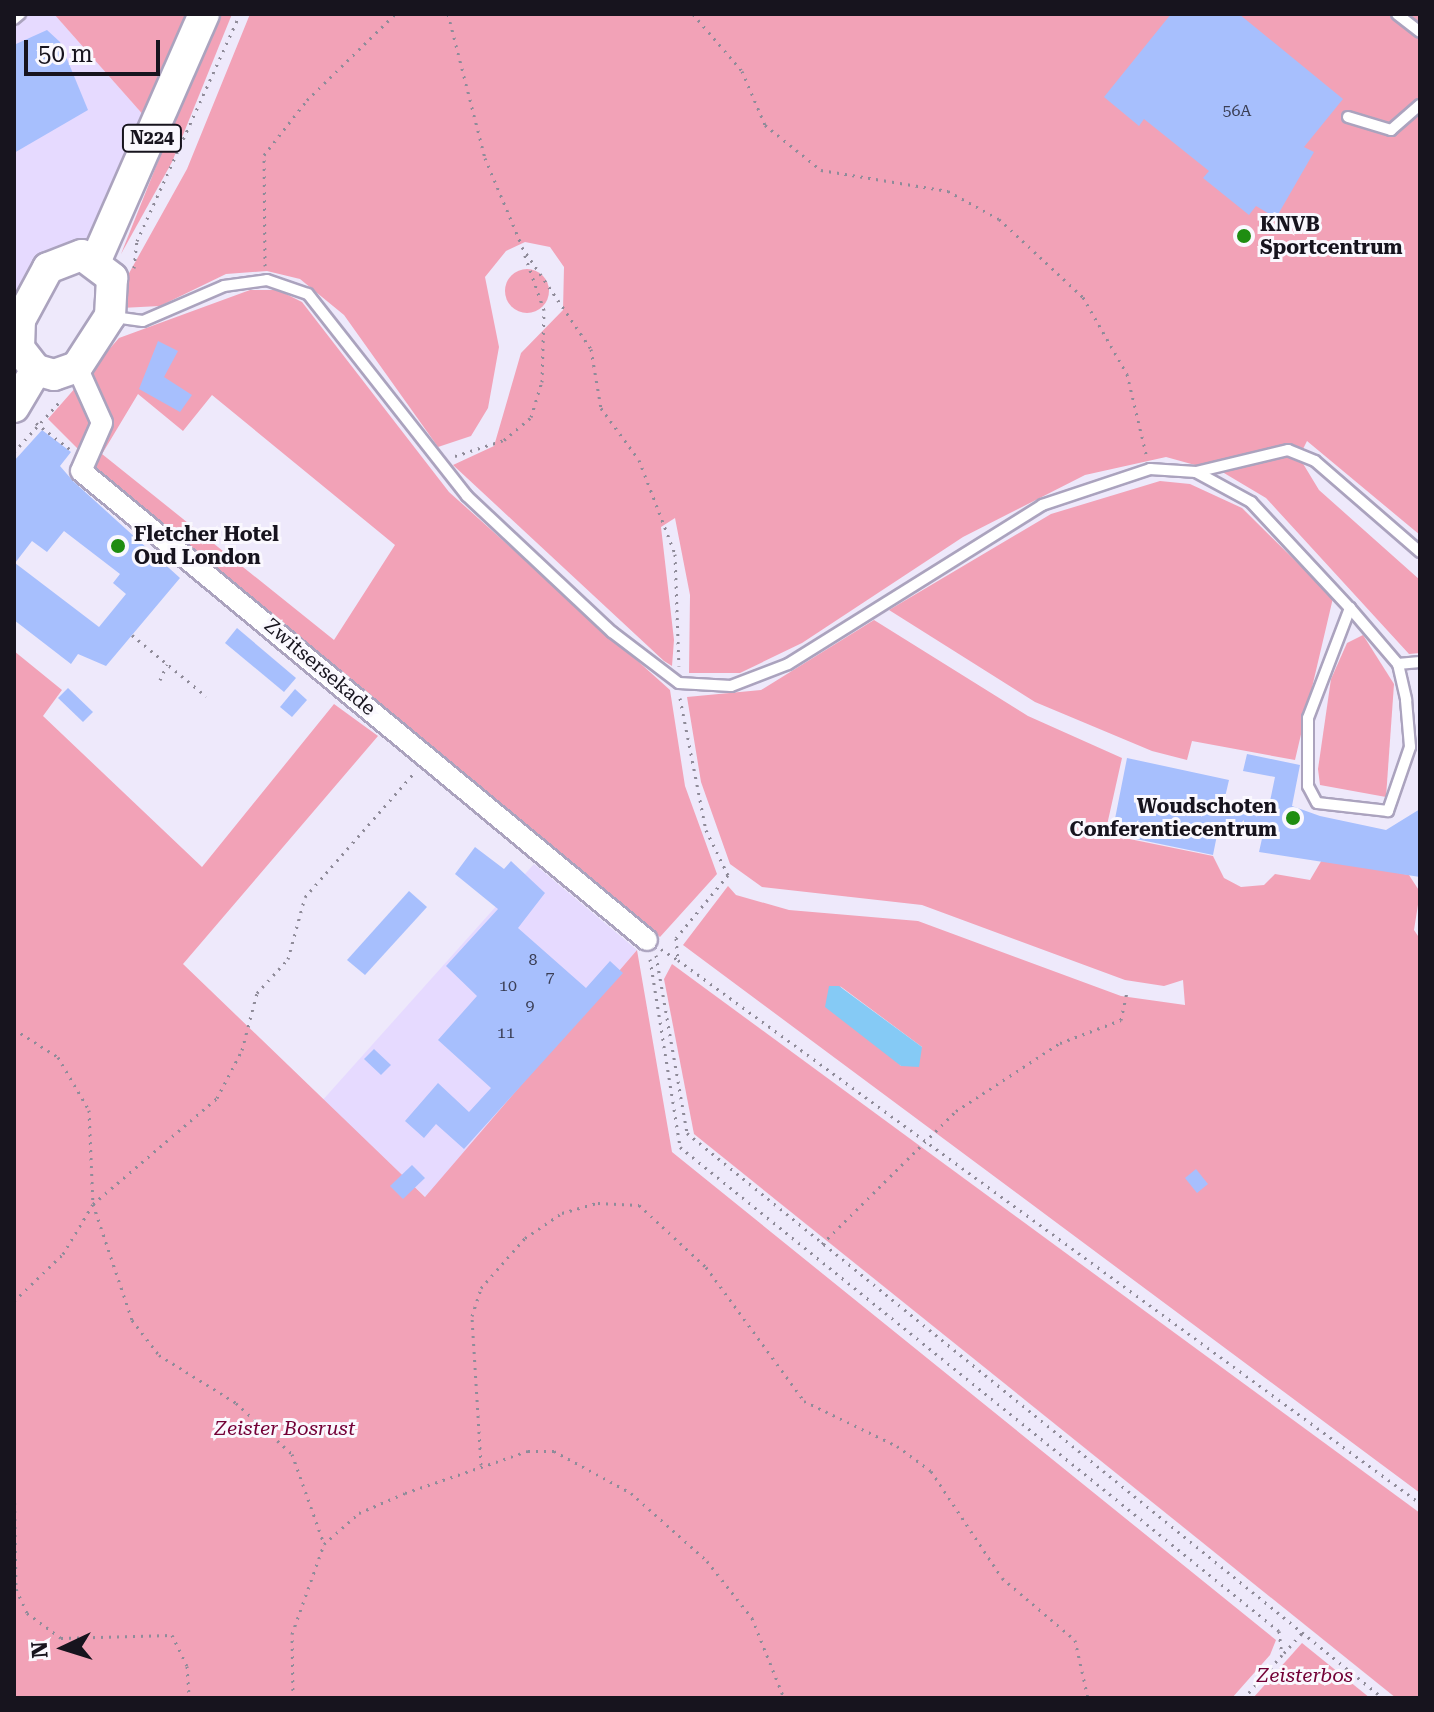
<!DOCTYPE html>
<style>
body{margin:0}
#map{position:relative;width:1434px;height:1712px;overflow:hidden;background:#eee9fb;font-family:"Roboto Serif",serif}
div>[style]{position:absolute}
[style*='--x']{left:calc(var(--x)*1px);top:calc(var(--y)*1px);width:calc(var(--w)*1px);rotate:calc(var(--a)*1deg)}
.built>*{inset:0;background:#e6daff}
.green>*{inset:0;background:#f2a2b7}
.round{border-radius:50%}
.water>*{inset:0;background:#85caf5}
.building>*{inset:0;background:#a7bffd}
.path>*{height:3px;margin-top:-1.5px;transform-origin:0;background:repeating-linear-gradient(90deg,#8f8b99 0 2px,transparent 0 8px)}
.roads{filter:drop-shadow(2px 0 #aba3be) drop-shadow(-2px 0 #aba3be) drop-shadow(0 2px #aba3be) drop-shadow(0 -2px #aba3be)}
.lane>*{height:10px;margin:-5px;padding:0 5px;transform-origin:5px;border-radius:5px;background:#fff}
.street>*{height:20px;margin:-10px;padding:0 10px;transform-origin:10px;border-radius:10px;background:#fff}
.primary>*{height:30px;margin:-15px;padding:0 15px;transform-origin:15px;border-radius:15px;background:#fff}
.dots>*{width:22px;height:22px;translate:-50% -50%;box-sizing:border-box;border:4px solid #faf8fe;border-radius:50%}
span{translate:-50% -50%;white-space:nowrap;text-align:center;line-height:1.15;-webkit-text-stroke:6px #faf8fe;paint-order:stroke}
.number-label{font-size:16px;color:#3b3f56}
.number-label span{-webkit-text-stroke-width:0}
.shield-label span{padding:2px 6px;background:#faf8fe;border:2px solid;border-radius:6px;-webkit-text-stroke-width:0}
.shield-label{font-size:18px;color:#17141e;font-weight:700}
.poi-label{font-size:20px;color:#17141e;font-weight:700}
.left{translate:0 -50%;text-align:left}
.right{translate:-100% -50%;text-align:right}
.street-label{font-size:20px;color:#17141e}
.park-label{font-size:20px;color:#730036;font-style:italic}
.frame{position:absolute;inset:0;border:16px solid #17141e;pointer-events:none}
.north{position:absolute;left:24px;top:1608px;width:80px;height:80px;-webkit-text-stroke:6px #faf8fe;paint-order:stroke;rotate:266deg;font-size:22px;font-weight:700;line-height:32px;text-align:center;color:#17141e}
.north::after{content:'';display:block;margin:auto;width:28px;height:36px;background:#17141e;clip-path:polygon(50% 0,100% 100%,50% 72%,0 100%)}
.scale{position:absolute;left:24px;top:40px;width:136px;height:36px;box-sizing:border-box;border:4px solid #17141e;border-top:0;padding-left:10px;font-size:24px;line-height:28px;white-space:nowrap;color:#17141e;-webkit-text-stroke:6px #faf8fe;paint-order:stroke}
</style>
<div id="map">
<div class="built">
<div style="clip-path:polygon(14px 14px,54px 14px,146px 118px,92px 249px,81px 249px,14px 327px)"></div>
<div style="clip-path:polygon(534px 864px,637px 950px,426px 1197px,321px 1102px)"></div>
</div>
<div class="green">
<div style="clip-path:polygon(54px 14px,191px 14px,146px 118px)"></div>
<div style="clip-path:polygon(217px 14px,232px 14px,172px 162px,121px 254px)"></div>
<div style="clip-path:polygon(250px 14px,1420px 14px,1420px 535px,1307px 441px,1299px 457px,1319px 490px,1420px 580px,1420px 653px,1409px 654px,1266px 498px,1224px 473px,1166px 457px,1085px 475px,963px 537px,802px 643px,740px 673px,689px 673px,690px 595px,675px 518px,661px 527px,674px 640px,672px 666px,664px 661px,453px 465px,494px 446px,521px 353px,563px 310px,564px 267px,550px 247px,525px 242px,506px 251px,485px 277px,499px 347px,488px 408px,471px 436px,438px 447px,344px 315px,300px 279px,267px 271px,226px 274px,160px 306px,121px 308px,118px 293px,187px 169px)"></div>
<div class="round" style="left:505px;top:269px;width:44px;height:44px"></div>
<div style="clip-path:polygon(evenodd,250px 290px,278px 290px,302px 302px,449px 492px,670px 690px,685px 786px,717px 874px,660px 937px,99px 470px,48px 419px,119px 338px,250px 290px,138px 394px,183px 431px,212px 395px,395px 545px,334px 640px,102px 454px,138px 394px)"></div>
<div style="clip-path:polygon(1160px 481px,1190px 484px,1242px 508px,1333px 598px,1295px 760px,1192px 741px,1187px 760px,1152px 751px,1035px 702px,889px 610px,1051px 514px)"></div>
<div style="clip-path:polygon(evenodd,874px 620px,1028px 716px,1122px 758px,1105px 834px,1213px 856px,1224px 878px,1241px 887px,1264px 885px,1275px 874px,1310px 880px,1323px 858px,1409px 875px,1420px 892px,1414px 930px,1420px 939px,1420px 1493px,683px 945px,728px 886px,736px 895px,789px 910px,918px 921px,1121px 996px,1185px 1005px,1183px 980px,1164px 986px,1125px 980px,922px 905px,762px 887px,730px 864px,701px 782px,687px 697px,761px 690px,874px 620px,840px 986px,922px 1047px,901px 1066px,840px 986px)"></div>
<div style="clip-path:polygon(1363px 635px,1394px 684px,1386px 797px,1320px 785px,1318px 769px,1331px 679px,1347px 643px)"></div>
<div style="clip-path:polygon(14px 651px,62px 690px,43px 716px,202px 867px,334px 704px,378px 736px,183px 964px,425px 1197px,637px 950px,672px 1152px,1276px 1640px,1270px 1655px,1232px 1698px,14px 1698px)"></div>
<div style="clip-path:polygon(672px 964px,1420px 1513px,1420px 1698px,1396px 1698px,694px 1134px,664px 979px)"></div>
<div style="clip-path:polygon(1302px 1643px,1370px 1698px,1253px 1698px)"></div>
</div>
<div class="water">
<div style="clip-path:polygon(829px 986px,839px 986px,922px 1047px,919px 1067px,901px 1066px,825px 1007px)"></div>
</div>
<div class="building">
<div style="clip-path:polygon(1171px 14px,1239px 14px,1343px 99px,1304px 147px,1314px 152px,1276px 218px,1256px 206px,1249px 215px,1203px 178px,1209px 171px,1144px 119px,1139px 126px,1104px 97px)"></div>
<div style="clip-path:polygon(47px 30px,60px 42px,88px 110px,14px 153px,16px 44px)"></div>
<div style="clip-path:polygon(158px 341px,178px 351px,164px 377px,192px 395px,180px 412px,139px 389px)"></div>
<div style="clip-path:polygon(evenodd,42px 430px,71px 452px,60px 466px,73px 481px,180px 578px,106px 666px,78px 654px,71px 664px,14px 620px,14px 461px,42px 430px,64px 531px,120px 574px,113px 583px,126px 594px,99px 627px,15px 563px,32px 541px,47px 552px,64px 531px)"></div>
<div style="clip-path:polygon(237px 628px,296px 678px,284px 692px,225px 643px)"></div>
<div style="clip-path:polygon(68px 688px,93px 712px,83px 722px,58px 698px)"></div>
<div style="clip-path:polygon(295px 689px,307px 700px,292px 717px,280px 707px)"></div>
<div style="clip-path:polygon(1247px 754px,1300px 765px,1292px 806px,1320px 816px,1386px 830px,1420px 809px,1420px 877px,1259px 852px,1263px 834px,1219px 825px,1213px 855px,1112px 834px,1127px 758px,1229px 780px,1222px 810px,1247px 815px,1257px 804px,1269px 806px,1275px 777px,1243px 771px)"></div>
<div style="clip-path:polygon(475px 847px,504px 869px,511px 861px,545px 893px,518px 928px,586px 988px,610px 961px,623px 973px,464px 1149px,436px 1124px,424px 1138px,405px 1121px,438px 1083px,469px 1112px,491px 1088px,438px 1040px,477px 996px,446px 966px,498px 909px,455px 874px)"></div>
<div style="clip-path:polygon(409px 891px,427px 907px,365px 975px,347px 960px)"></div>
<div style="clip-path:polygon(374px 1049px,391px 1065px,381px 1075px,364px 1059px)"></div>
<div style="clip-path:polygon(412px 1165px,425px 1178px,403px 1199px,390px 1186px)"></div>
<div style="clip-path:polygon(1196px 1169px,1208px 1184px,1197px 1193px,1185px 1178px)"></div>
</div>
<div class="path">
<div style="--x:448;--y:14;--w:149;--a:75.6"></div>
<div style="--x:485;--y:158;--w:95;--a:67.2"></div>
<div style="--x:693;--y:14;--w:75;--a:49.3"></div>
<div style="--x:742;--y:71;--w:59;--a:66.9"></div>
<div style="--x:765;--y:125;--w:72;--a:38.8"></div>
<div style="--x:821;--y:170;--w:129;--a:9.4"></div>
<div style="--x:948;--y:191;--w:58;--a:28.8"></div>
<div style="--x:999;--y:219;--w:115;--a:42.9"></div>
<div style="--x:1083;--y:297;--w:89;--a:60.3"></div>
<div style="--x:1127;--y:374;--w:82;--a:76.6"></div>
<div style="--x:522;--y:247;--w:123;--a:55.9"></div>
<div style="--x:591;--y:349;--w:60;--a:80.4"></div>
<div style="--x:601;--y:408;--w:64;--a:53.8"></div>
<div style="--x:639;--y:460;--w:101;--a:69"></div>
<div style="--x:675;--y:554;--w:112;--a:88"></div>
<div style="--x:265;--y:266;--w:111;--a:-90.5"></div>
<div style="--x:264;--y:155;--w:70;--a:-52"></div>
<div style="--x:307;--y:100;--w:123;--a:-44.3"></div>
<div style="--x:134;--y:268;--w:27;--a:-84"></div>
<div style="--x:137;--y:241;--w:249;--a:-65.6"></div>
<div style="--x:36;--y:423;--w:44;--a:37.6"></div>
<div style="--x:14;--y:452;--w:72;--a:-47.8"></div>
<div style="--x:455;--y:456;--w:52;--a:-18.1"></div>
<div style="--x:504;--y:440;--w:35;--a:-40"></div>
<div style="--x:531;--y:417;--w:37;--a:-73"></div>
<div style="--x:542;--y:382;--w:72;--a:-88.4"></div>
<div style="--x:544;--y:310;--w:60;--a:-109.3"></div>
<div style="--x:132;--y:635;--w:96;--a:39.5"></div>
<div style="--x:160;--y:680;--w:17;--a:-66"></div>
<div style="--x:680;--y:698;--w:135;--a:78.9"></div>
<div style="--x:706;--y:830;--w:50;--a:63.9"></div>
<div style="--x:728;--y:875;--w:82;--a:129.5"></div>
<div style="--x:676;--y:938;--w:22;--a:85"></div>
<div style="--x:678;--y:960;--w:919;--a:36.2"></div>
<div style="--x:661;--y:949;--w:20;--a:33"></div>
<div style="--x:656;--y:955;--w:181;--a:80.1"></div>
<div style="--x:687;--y:1133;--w:896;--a:39.07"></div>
<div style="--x:650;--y:959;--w:190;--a:80.9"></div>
<div style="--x:680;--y:1147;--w:770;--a:38.94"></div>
<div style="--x:1279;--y:1631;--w:24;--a:83"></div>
<div style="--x:1282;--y:1655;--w:57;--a:131.5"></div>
<div style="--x:14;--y:1029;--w:52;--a:32.5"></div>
<div style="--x:58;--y:1057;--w:61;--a:59.7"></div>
<div style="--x:89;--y:1110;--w:94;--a:87.6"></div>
<div style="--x:93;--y:1204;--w:122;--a:71.4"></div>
<div style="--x:132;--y:1320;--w:44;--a:52.4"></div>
<div style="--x:159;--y:1355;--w:91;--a:31.9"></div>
<div style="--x:236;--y:1403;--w:76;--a:42.3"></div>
<div style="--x:292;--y:1454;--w:96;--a:70.4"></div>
<div style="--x:822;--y:1244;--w:189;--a:-44.8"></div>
<div style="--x:956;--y:1111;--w:124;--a:-33.2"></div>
<div style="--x:1060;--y:1043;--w:65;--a:-20.7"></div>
<div style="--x:1121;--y:1020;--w:30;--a:-78"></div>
<div style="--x:14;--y:1301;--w:68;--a:-43.8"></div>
<div style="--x:63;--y:1254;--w:58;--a:-59"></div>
<div style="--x:93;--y:1204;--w:163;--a:-40.5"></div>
<div style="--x:217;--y:1098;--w:54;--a:-62.5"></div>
<div style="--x:242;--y:1050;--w:59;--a:-75.3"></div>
<div style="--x:257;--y:993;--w:46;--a:-47.6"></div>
<div style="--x:288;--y:959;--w:64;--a:-74.7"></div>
<div style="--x:305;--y:897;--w:165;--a:-48.7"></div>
<div style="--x:14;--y:1463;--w:126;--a:89.1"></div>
<div style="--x:16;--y:1589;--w:26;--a:65"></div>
<div style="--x:27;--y:1613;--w:42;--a:36.3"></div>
<div style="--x:61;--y:1638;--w:111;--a:-1.5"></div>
<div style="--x:172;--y:1635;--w:34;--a:64"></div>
<div style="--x:187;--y:1666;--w:32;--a:86"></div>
<div style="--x:481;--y:1465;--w:149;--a:-93.5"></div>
<div style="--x:472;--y:1316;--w:29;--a:-72"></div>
<div style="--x:481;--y:1288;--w:67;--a:-48.7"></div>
<div style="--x:525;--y:1238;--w:45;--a:-34"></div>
<div style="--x:562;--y:1213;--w:37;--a:-16"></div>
<div style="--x:598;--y:1203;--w:41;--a:2.8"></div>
<div style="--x:639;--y:1205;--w:91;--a:42.8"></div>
<div style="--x:706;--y:1267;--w:166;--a:53.8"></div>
<div style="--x:804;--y:1401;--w:103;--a:25.8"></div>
<div style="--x:897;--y:1446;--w:42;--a:36.3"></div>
<div style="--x:931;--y:1471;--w:128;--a:56.4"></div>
<div style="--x:1002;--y:1578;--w:96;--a:40.3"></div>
<div style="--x:1075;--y:1640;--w:59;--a:77.4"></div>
<div style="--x:1284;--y:1653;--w:28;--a:-48"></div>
<div style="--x:293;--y:1698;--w:64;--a:-90.9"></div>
<div style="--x:292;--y:1634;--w:96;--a:-70.4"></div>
<div style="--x:324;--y:1544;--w:47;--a:-41.5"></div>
<div style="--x:359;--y:1513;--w:50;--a:-23.5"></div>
<div style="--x:405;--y:1493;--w:130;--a:-18.9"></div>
<div style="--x:528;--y:1451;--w:26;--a:0"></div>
<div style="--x:554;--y:1451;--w:88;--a:28.6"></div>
<div style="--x:631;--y:1493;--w:102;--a:41.8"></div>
<div style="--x:707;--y:1561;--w:73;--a:51.7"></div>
<div style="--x:752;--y:1618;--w:86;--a:68.2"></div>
</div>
<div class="roads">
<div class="lane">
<div style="--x:1397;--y:14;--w:29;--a:38"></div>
<div style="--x:14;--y:19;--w:8;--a:-40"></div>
<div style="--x:1348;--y:117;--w:45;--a:16.8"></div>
<div style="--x:1391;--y:130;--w:38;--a:-41"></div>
<div style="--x:114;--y:317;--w:29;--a:8"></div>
<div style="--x:143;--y:321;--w:88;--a:-23.4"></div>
<div style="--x:224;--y:286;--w:43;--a:-7.9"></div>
<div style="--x:267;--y:280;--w:43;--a:18.9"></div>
<div style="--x:308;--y:294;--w:257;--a:51.8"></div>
<div style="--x:467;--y:496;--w:199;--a:43.2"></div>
<div style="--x:612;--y:632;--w:84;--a:37.3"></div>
<div style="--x:679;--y:683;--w:52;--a:3.3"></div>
<div style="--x:731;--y:686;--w:61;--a:-21.1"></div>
<div style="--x:788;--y:664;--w:300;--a:-32"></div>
<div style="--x:1042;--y:505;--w:114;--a:-18.4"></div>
<div style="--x:1150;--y:469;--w:46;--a:3.7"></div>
<div style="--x:1196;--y:472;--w:63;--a:28.6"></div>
<div style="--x:1251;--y:502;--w:145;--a:47"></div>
<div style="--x:1196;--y:472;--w:95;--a:-13.4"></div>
<div style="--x:1288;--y:450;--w:29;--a:22"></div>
<div style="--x:1315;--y:461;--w:139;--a:40.9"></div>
<div style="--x:1350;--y:608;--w:74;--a:49.4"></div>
<div style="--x:1398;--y:664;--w:37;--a:77"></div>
<div style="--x:1406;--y:700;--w:47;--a:85.1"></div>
<div style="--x:1410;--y:747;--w:68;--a:109"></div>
<div style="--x:1388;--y:811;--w:71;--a:-173.6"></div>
<div style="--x:1317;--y:803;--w:19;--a:-118"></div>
<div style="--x:1308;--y:786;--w:68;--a:-90"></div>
<div style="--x:1308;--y:718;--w:118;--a:-69.1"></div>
<div style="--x:1398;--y:664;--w:22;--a:-5"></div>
</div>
<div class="street">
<div style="--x:77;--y:367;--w:61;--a:65.9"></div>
<div style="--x:102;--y:423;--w:52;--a:113.6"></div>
<div style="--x:81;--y:471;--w:735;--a:39.65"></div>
</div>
<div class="primary">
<div style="--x:82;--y:255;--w:38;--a:37"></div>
<div style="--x:112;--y:278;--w:38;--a:93"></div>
<div style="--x:110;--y:316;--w:61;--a:122.9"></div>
<div style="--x:77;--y:367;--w:24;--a:161"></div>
<div style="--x:54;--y:375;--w:19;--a:-164"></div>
<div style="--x:36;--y:370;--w:28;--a:-128"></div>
<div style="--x:19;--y:348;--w:28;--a:-88"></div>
<div style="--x:20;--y:320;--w:59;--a:-61.7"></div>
<div style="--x:48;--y:268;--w:36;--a:-21"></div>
<div style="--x:96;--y:260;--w:269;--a:-66.3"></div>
<div style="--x:14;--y:407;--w:43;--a:-59.3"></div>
</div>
</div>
<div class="dots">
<div style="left:1244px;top:236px;background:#1f8d11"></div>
<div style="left:118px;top:546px;background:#1f8d11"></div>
<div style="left:1293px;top:818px;background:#1f8d11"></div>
</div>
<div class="number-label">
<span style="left:1237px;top:111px">56A</span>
<span style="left:533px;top:960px">8</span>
<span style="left:550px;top:977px">7</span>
<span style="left:508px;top:986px">10</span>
<span style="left:530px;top:1006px">9</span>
<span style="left:506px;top:1033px">11</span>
</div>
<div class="shield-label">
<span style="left:152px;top:138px">N224</span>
</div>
<div class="poi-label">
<span class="left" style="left:1260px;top:236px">KNVB<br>Sportcentrum</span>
<span class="left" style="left:134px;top:546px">Fletcher Hotel<br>Oud London</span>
<span class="right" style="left:1277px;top:818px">Woudschoten<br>Conferentiecentrum</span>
</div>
<div class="street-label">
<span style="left:320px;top:667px;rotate:40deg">Zwitsersekade</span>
</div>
<div class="park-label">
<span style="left:285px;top:1428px">Zeister Bosrust</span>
<span style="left:1305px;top:1675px">Zeisterbos</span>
</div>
<div class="frame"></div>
<div class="north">N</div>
<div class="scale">50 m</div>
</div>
